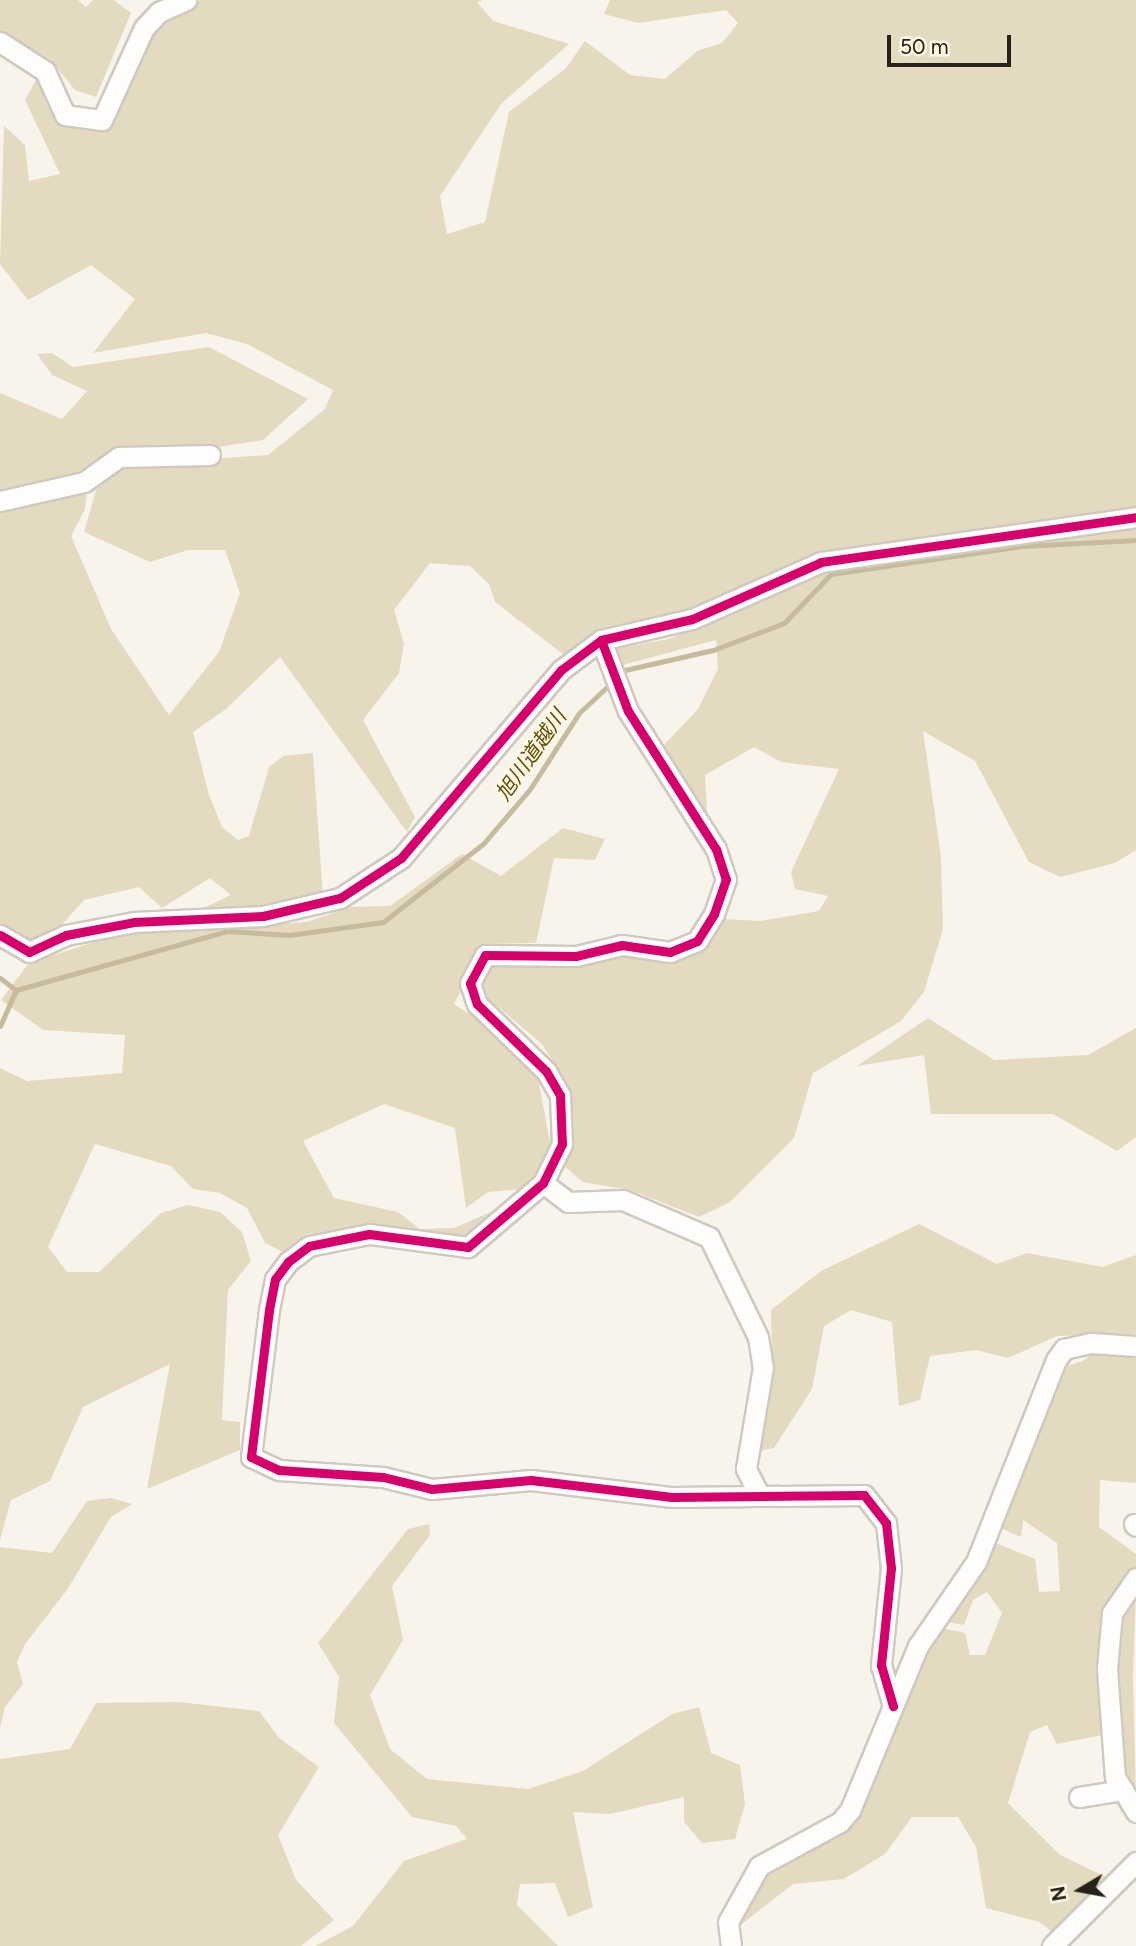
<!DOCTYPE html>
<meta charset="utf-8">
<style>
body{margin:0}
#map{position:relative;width:1136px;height:1946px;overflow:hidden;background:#f8f4eb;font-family:Figtree,"Noto Sans JP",sans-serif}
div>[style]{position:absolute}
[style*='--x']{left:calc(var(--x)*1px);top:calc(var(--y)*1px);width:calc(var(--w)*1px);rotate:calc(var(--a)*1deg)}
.forest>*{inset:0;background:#e4dac0}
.stream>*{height:5px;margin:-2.5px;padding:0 2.5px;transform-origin:2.5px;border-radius:2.5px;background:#c7bb9d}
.roads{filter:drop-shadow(2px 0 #cecac1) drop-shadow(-2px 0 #cecac1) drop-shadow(0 2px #cecac1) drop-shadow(0 -2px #cecac1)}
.street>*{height:19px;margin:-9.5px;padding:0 9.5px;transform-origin:9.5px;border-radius:9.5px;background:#fefdfc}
.cycleway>*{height:9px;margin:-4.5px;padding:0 4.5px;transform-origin:4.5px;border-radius:4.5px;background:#d6006c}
span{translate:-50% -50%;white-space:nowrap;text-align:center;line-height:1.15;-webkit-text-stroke:6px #fef7e5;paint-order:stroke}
.water-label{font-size:21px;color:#655008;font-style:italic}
.north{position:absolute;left:1045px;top:1855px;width:70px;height:70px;-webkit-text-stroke:5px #fef7e5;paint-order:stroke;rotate:260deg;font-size:19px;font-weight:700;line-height:28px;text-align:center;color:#262217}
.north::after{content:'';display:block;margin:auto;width:24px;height:32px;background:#262217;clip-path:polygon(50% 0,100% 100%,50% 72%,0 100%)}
.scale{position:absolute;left:887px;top:35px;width:124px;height:32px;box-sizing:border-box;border:4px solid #262217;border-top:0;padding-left:9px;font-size:21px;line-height:24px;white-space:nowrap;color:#262217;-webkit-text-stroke:5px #fef7e5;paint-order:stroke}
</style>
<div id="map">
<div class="forest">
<div style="clip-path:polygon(0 0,78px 0,86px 7px,93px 0,114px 0,131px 13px,96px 97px,75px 90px,50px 59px,0 31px)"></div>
<div style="clip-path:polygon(200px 0,483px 0,477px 2px,493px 21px,569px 44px,501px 104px,440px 196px,447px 234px,485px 222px,509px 112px,566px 68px,585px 41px,630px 75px,665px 79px,697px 51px,722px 43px,738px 23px,726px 10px,638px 23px,604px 14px,610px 0,1136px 0,1136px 512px,810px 556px,677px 616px,599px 634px,564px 655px,495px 602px,489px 584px,470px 566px,430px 563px,394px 610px,404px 644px,399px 673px,363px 720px,415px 817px,407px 832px,280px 657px,226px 709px,193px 732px,209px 795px,222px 827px,238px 840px,249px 836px,269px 767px,283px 756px,313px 753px,323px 897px,285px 908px,202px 909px,231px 895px,210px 878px,162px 908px,139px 887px,84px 900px,57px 930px,32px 943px,0 924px,0 508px,59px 498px,88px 483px,85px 509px,71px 536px,111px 629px,169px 715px,219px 652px,240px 593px,225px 550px,188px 550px,150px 562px,84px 532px,101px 474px,111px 466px,268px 455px,325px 409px,333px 390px,247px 344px,206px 333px,93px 353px,135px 299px,91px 265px,28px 300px,0 264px,4px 126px,25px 145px,29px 181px,60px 174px,25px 100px,38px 76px,86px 127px,111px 123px,149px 32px)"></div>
<div style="clip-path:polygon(209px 347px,308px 399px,263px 440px,212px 448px,117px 448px,70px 476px,0 494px,0 393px,62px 419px,87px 391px,52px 375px,37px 354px,52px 353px,73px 367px)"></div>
<div style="clip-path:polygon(1136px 529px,1136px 850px,1115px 863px,1060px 877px,1029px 862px,975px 761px,923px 731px,941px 857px,943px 929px,924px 992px,901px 1021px,813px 1073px,794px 1138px,730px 1202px,699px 1217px,630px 1190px,583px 1182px,564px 1166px,574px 1129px,568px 1084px,542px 1044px,485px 996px,481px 981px,490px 962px,625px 951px,673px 960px,704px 948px,723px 919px,761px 921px,819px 911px,828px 896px,795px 889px,791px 872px,839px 769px,781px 762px,754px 747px,705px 775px,708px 827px,664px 745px,698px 709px,718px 669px,716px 640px,619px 666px,614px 649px,669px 639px,818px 574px,997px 541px)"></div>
<div style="clip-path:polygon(563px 828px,605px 839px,595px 860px,554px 858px,536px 943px,485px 944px,454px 1004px,510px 1041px,537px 1072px,550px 1143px,542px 1168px,521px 1189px,488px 1192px,466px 1208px,455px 1128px,384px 1104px,303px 1141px,334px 1198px,398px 1212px,420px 1229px,454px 1228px,502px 1207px,462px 1241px,369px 1224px,304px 1235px,283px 1252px,265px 1243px,247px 1208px,220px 1193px,193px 1189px,171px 1166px,95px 1144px,48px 1247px,67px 1272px,99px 1272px,161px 1213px,188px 1205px,220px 1212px,242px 1232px,251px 1261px,228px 1290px,222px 1420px,240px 1422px,240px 1450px,147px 1489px,170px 1364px,83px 1407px,50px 1481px,11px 1500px,0 1540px,0 1068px,27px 1081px,122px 1073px,125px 1035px,43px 1030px,1px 1000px,29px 963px,119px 934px,307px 922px,350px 907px,390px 906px,462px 854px,501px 876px)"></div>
<div style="clip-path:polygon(928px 1018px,994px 1060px,1088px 1055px,1136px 1028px,1136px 1137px,1117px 1151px,1053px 1114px,931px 1114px,924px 1055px,857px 1066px)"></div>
<div style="clip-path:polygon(919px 1224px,997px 1264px,1027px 1253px,1103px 1267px,1136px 1255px,1136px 1334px,1057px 1336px,1008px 1358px,976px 1350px,930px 1356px,920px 1400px,899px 1406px,892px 1322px,851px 1310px,824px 1326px,812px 1389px,774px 1448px,757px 1451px,772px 1356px,771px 1310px,821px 1271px)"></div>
<div style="clip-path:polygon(1100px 1347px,1136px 1352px,1136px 1483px,1100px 1480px,1099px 1527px,1136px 1554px,1136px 1572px,1106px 1611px,1108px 1734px,1057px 1744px,1047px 1725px,1030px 1732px,1008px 1803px,1060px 1855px,1110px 1879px,1052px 1932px,1040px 1922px,986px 1908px,976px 1847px,958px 1817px,912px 1817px,885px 1854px,844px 1879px,793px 1884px,737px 1928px,764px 1872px,852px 1826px,937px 1627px,965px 1633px,970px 1655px,985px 1655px,1002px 1613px,987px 1592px,973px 1600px,964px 1625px,943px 1621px,991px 1541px,1035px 1559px,1039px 1592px,1060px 1591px,1057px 1543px,1023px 1520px,1021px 1537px,998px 1527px,1058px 1369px,1083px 1361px)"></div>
<div style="clip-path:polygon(111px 1498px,132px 1504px,111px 1517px,67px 1590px,25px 1644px,17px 1662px,23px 1684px,5px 1707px,0 1728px,0 1547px,52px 1553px,87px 1501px)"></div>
<div style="clip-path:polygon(429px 1524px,430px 1535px,392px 1586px,403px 1640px,370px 1695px,390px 1749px,427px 1779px,528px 1789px,583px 1771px,672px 1714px,699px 1707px,711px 1753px,740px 1765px,745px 1804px,735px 1839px,702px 1843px,684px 1822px,684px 1797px,610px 1814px,573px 1812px,593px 1907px,568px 1917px,555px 1883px,520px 1884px,517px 1905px,558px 1946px,315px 1946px,353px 1926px,404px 1861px,467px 1839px,456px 1826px,412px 1817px,334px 1723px,339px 1677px,318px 1643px,408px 1529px)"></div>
<div style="clip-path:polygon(1136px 1592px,1133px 1676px,1136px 1800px,1123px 1776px,1113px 1681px,1122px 1606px)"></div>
<div style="clip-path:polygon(179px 1702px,259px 1711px,279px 1738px,319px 1767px,278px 1835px,296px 1880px,334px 1920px,301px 1946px,0 1946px,0 1759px,70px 1749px,96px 1703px)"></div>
</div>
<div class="stream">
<div style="--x:0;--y:978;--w:20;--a:37"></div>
<div style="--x:16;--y:990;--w:219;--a:-15.6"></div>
<div style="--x:227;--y:931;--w:62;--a:3.7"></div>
<div style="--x:289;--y:935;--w:95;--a:-7.9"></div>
<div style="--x:383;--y:922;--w:127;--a:-38"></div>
<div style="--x:483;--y:844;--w:72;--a:-49.5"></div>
<div style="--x:530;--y:789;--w:90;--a:-57.2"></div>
<div style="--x:579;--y:713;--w:63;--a:-43.1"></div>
<div style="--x:625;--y:670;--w:90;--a:-12.8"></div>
<div style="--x:713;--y:650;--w:76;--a:-20.8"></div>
<div style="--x:784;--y:623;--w:68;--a:-46.2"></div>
<div style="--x:831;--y:574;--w:195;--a:-8.3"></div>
<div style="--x:1024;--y:546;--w:112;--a:-3.1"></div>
<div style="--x:0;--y:1026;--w:39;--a:-66"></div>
</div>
<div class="roads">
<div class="street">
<div style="--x:0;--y:42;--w:54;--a:32.8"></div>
<div style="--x:45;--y:71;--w:48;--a:65.6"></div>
<div style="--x:65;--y:115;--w:37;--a:8"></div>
<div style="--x:102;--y:120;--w:101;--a:-65.5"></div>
<div style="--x:144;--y:28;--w:22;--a:-47"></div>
<div style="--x:159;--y:12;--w:30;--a:-24"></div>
<div style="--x:0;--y:501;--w:86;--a:-12.7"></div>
<div style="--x:84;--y:482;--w:43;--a:-35.5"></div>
<div style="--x:119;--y:457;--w:91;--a:-1.3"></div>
<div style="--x:601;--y:640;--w:76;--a:69.2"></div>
<div style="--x:628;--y:711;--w:164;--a:57.5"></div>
<div style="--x:716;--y:849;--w:32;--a:72"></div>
<div style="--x:726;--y:879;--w:37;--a:109"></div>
<div style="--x:714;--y:914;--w:32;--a:122"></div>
<div style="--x:697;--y:941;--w:29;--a:158"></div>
<div style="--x:670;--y:952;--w:49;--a:-171.7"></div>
<div style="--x:622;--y:945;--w:47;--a:166.6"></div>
<div style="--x:576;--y:956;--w:91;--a:-179.4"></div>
<div style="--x:485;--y:955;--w:32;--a:118"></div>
<div style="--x:470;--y:983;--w:22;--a:72"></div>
<div style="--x:477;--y:1004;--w:96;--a:44.2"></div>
<div style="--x:546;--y:1071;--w:28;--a:60"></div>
<div style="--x:560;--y:1095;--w:49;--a:87.7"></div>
<div style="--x:562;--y:1144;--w:43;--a:116"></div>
<div style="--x:543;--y:1183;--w:99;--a:139.5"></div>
<div style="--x:468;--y:1247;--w:100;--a:-172.5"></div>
<div style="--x:369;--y:1234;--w:61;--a:168.7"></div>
<div style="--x:309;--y:1246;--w:26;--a:143"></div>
<div style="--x:288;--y:1262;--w:21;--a:127"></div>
<div style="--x:275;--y:1279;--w:32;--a:101"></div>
<div style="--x:269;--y:1310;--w:148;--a:97"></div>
<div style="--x:251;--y:1457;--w:31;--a:25"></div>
<div style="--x:279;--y:1470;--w:104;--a:3.9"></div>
<div style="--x:383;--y:1477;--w:50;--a:13.8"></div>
<div style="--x:432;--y:1489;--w:99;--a:-5.2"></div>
<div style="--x:531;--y:1480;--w:142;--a:6.9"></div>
<div style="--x:672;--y:1497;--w:192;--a:-0.6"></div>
<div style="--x:864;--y:1495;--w:36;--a:52"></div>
<div style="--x:886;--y:1523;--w:45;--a:83.7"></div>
<div style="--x:891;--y:1568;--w:98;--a:95.9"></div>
<div style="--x:881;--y:1665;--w:43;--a:73.7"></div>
<div style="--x:0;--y:935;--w:34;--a:30"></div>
<div style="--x:29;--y:952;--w:41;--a:-24.7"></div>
<div style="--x:66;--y:935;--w:69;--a:-10.8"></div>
<div style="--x:134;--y:922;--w:129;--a:-2.7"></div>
<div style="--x:263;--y:916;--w:79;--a:-13.2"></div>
<div style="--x:340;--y:898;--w:73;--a:-33.3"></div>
<div style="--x:401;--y:858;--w:247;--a:-49.6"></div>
<div style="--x:561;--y:670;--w:50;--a:-36.9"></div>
<div style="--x:601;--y:640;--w:93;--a:-13"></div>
<div style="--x:692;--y:619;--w:141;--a:-23.8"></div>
<div style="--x:821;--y:562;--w:318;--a:-8.1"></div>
<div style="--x:543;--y:1183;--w:31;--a:37"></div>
<div style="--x:568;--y:1202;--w:55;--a:-2.1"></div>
<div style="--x:623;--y:1200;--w:94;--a:23.3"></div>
<div style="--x:709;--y:1237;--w:111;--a:63.9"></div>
<div style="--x:758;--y:1337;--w:30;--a:81"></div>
<div style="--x:763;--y:1367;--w:103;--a:99.5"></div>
<div style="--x:746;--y:1469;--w:28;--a:63"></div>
<div style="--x:1134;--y:1524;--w:3;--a:45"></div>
<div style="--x:1136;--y:1578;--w:42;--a:124.4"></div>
<div style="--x:1112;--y:1613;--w:56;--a:95.1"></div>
<div style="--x:1107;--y:1669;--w:108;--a:85.8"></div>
<div style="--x:1115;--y:1777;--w:41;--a:59"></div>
<div style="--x:1079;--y:1797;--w:45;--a:-9"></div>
<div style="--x:731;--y:1946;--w:24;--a:-97"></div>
<div style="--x:728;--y:1922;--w:64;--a:-61"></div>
<div style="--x:759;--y:1866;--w:92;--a:-28.5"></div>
<div style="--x:840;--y:1822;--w:16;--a:-50"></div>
<div style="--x:850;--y:1810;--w:178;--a:-67.5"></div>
<div style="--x:918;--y:1646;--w:102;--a:-55.4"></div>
<div style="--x:976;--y:1562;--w:217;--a:-68.4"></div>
<div style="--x:1056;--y:1360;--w:14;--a:-54"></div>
<div style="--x:1064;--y:1349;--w:28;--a:-13"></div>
<div style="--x:1091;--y:1343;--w:45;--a:3.8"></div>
<div style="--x:1052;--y:1946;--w:119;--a:-45"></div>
</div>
</div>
<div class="cycleway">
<div style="--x:601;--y:640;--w:76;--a:69.2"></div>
<div style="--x:628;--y:711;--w:164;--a:57.5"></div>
<div style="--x:716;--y:849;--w:32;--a:72"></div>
<div style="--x:726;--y:879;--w:37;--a:109"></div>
<div style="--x:714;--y:914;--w:32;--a:122"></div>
<div style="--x:697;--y:941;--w:29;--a:158"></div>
<div style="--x:670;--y:952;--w:49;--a:-171.7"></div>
<div style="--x:622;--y:945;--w:47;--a:166.6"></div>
<div style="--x:576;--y:956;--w:91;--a:-179.4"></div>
<div style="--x:485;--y:955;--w:32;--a:118"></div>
<div style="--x:470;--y:983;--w:22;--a:72"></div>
<div style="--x:477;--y:1004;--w:96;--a:44.2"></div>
<div style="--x:546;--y:1071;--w:28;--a:60"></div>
<div style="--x:560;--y:1095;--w:49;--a:87.7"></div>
<div style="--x:562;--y:1144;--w:43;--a:116"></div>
<div style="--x:543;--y:1183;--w:99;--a:139.5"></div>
<div style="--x:468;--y:1247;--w:100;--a:-172.5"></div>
<div style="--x:369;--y:1234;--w:61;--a:168.7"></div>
<div style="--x:309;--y:1246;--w:26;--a:143"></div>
<div style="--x:288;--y:1262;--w:21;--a:127"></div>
<div style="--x:275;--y:1279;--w:32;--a:101"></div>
<div style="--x:269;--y:1310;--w:148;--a:97"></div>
<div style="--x:251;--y:1457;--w:31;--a:25"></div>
<div style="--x:279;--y:1470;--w:104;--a:3.9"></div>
<div style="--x:383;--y:1477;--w:50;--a:13.8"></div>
<div style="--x:432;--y:1489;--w:99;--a:-5.2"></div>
<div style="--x:531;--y:1480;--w:142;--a:6.9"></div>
<div style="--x:672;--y:1497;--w:192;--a:-0.6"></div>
<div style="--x:864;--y:1495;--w:36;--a:52"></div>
<div style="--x:886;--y:1523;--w:45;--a:83.7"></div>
<div style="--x:891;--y:1568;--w:98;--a:95.9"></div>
<div style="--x:881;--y:1665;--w:43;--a:73.7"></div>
<div style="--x:0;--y:935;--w:34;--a:30"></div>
<div style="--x:29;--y:952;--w:41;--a:-24.7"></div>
<div style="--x:66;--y:935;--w:69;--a:-10.8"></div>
<div style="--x:134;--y:922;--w:129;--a:-2.7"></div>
<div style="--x:263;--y:916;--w:79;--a:-13.2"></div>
<div style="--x:340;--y:898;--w:73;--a:-33.3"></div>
<div style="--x:401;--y:858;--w:247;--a:-49.6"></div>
<div style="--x:561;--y:670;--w:50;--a:-36.9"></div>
<div style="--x:601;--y:640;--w:93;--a:-13"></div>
<div style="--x:692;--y:619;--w:141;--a:-23.8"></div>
<div style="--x:821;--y:562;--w:318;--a:-8.1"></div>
</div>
<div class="water-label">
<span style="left:531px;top:755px;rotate:-55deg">旭川道越川</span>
</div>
<div class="north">N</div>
<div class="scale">50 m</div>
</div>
